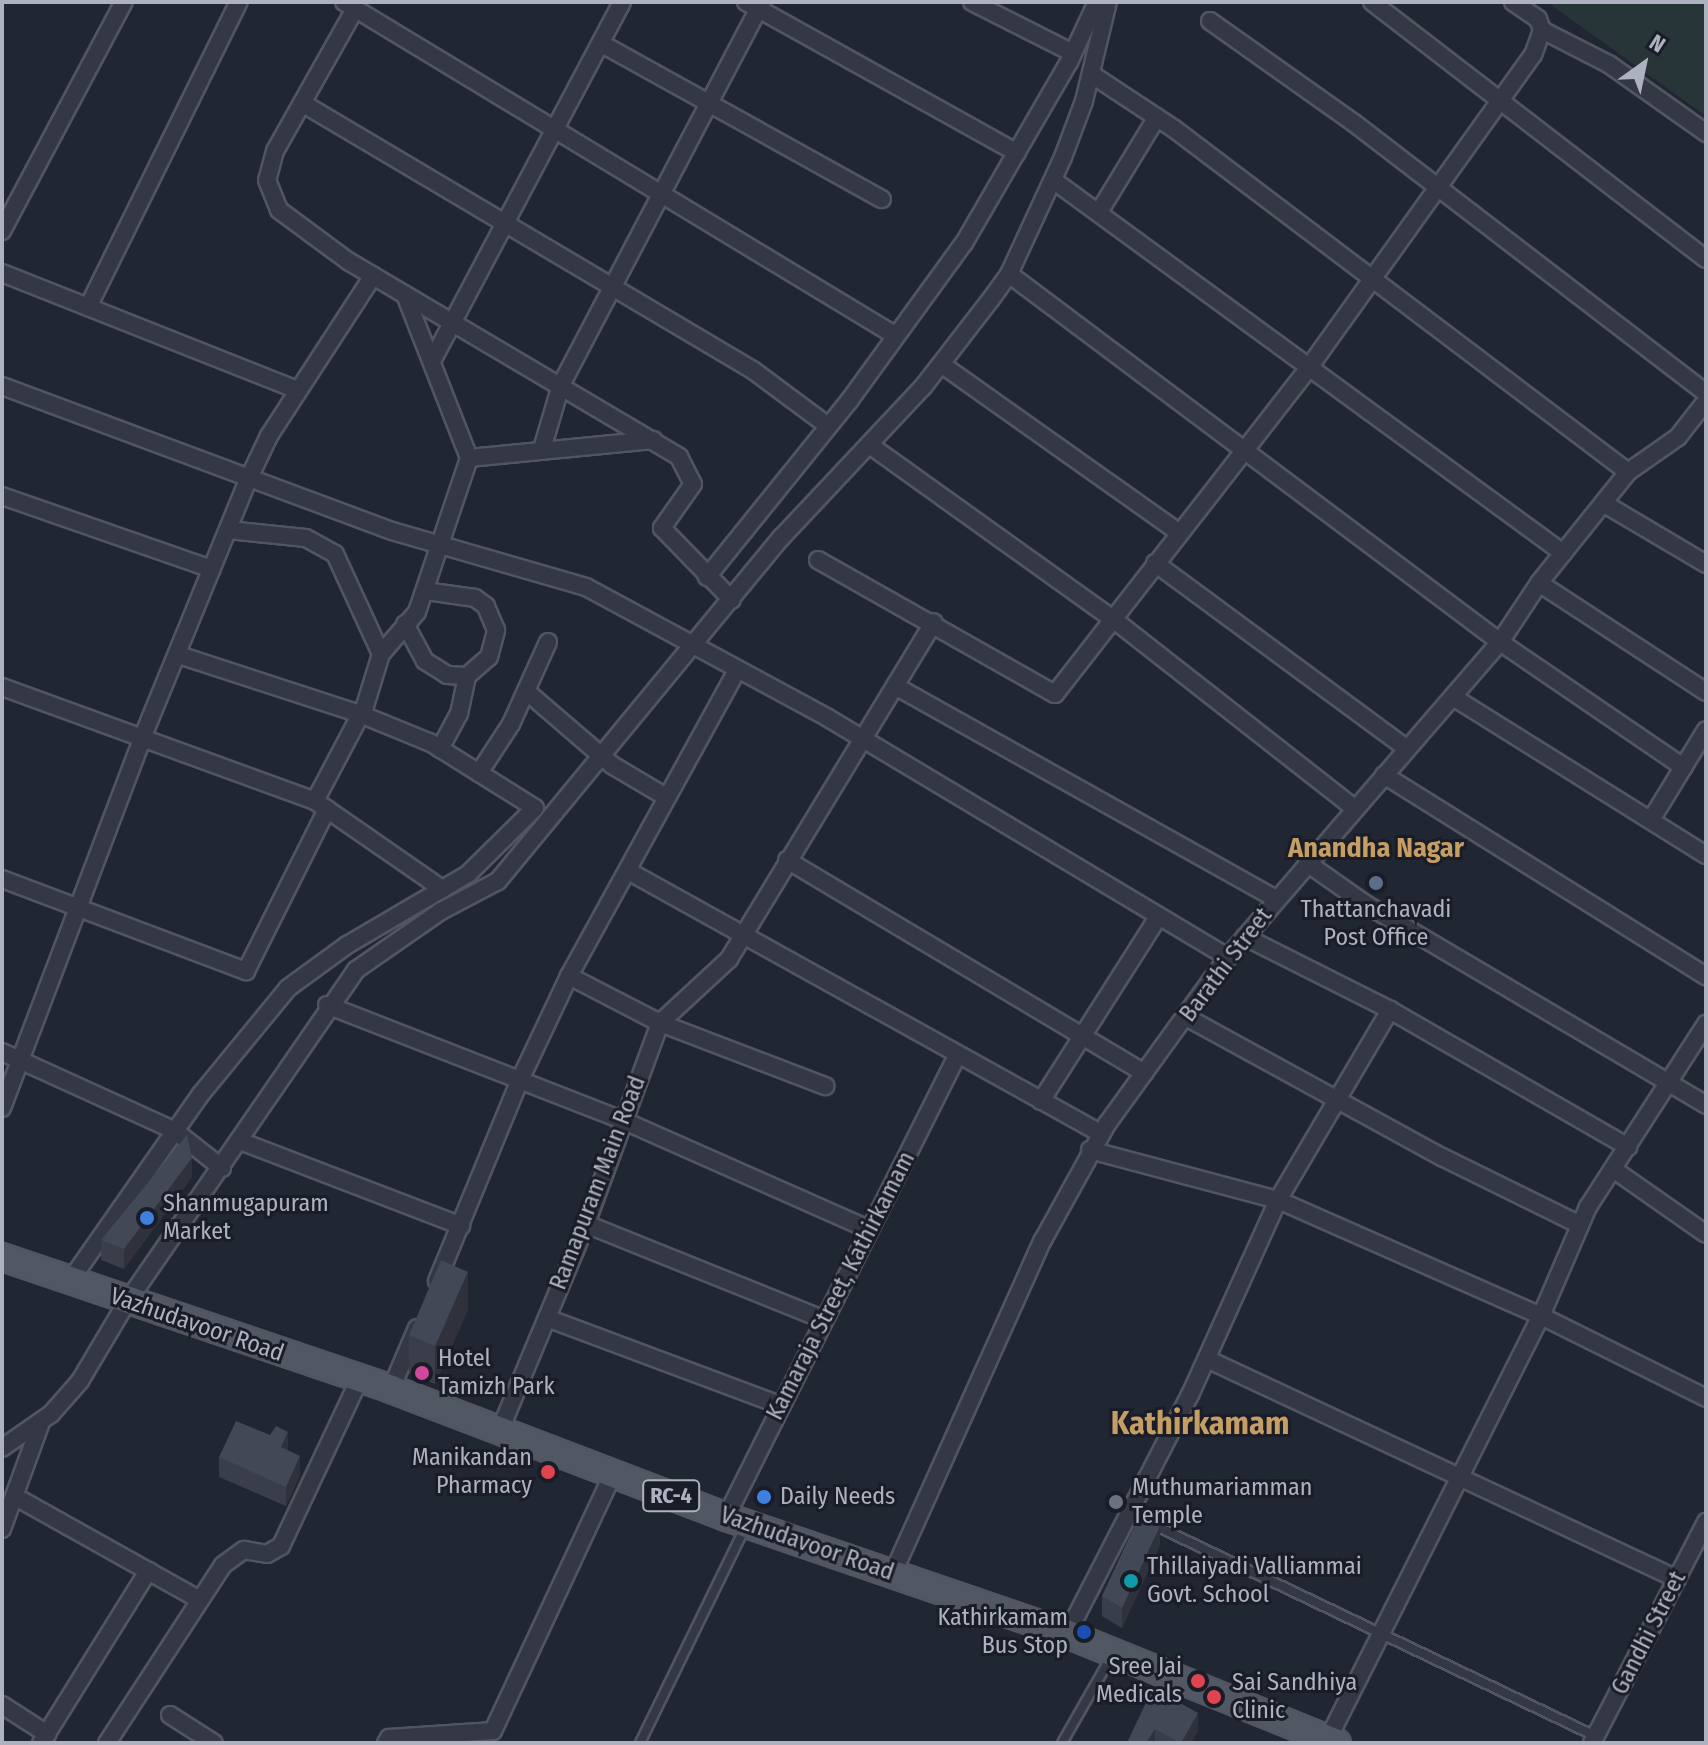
<!DOCTYPE html>
<style>
body{margin:0}
#map{position:relative;width:1708px;height:1745px;overflow:hidden;background:#212633;font-family:"Fira Sans Condensed",sans-serif}
div>[style]{position:absolute}
[style*='--x']{left:calc(var(--x)*1px);top:calc(var(--y)*1px);width:calc(var(--w)*1px);rotate:calc(var(--a)*1deg)}
.green>*{inset:0;background:#273538}
.roads{filter:drop-shadow(2px 0 #525561) drop-shadow(-2px 0 #525561) drop-shadow(0 2px #525561) drop-shadow(0 -2px #525561)}
.lane>*{height:8px;margin:-4px;padding:0 4px;transform-origin:4px;border-radius:4px;background:#343844}
.street>*{height:16px;margin:-8px;padding:0 8px;transform-origin:8px;border-radius:8px;background:#343844}
.primary>*{height:26px;margin:-13px;padding:0 13px;transform-origin:13px;border-radius:13px;background:#525764}
.wall>*{inset:0;background:#3a3e4b}
.shaded-wall>*{inset:0;background:#2f323d}
.building>*{inset:0;background:#434857}
.dots>*{width:22px;height:22px;translate:-50% -50%;box-sizing:border-box;border:4px solid #1a1d28;border-radius:50%}
span{translate:-50% -50%;white-space:nowrap;text-align:center;line-height:1.15;-webkit-text-stroke:6px #1a1d28;paint-order:stroke}
.shield-label span{padding:2px 6px;background:#1a1d28;border:2px solid;border-radius:6px;-webkit-text-stroke-width:0}
.shield-label{font-size:22px;color:#aeb2c0;font-weight:700}
.poi-label{font-size:24px;color:#aeb2c0}
.left{translate:0 -50%;text-align:left}
.right{translate:-100% -50%;text-align:right}
.street-label{font-size:24px;color:#aeb2c0}
.quarter-label{font-size:28px;color:#c49e65;font-weight:700}
.district-label{font-size:32px;color:#c49e65;font-weight:700}
.frame{position:absolute;inset:0;border:4px solid #aeb2c0;pointer-events:none}
.north{position:absolute;left:1604px;top:24px;width:80px;height:80px;-webkit-text-stroke:6px #1a1d28;paint-order:stroke;rotate:33deg;font-size:22px;font-weight:700;line-height:32px;text-align:center;color:#aeb2c0}
.north::after{content:'';display:block;margin:auto;width:28px;height:36px;background:#aeb2c0;clip-path:polygon(50% 0,100% 100%,50% 72%,0 100%)}
</style>
<div id="map">
<div class="green">
<div style="clip-path:polygon(1547px 2px,1706px 2px,1706px 116px)"></div>
</div>
<div class="roads">
<div class="lane">
<div style="--x:1129;--y:1513;--w:517;--a:25.57"></div>
<div style="--x:640;--y:1743;--w:239;--a:-64"></div>
<div style="--x:1062;--y:1743;--w:99;--a:-60.3"></div>
</div>
<div class="street">
<div style="--x:344;--y:2;--w:645;--a:31.18"></div>
<div style="--x:746;--y:2;--w:310;--a:29.1"></div>
<div style="--x:972;--y:2;--w:113;--a:26.8"></div>
<div style="--x:1372;--y:2;--w:421;--a:37.6"></div>
<div style="--x:355;--y:9;--w:163;--a:119.4"></div>
<div style="--x:275;--y:151;--w:30;--a:105"></div>
<div style="--x:267;--y:180;--w:32;--a:68"></div>
<div style="--x:279;--y:210;--w:86;--a:36.5"></div>
<div style="--x:348;--y:261;--w:385;--a:30.6"></div>
<div style="--x:679;--y:457;--w:30;--a:63"></div>
<div style="--x:693;--y:484;--w:54;--a:125.2"></div>
<div style="--x:662;--y:528;--w:100;--a:45.8"></div>
<div style="--x:1210;--y:21;--w:176;--a:35.3"></div>
<div style="--x:1354;--y:123;--w:444;--a:37.5"></div>
<div style="--x:1542;--y:30;--w:76;--a:27.2"></div>
<div style="--x:1610;--y:65;--w:118;--a:35.3"></div>
<div style="--x:602;--y:44;--w:320;--a:29"></div>
<div style="--x:1091;--y:74;--w:98;--a:33.4"></div>
<div style="--x:1173;--y:128;--w:570;--a:37.09"></div>
<div style="--x:302;--y:103;--w:525;--a:30.66"></div>
<div style="--x:754;--y:371;--w:92;--a:36.6"></div>
<div style="--x:1053;--y:180;--w:632;--a:36.18"></div>
<div style="--x:1099;--y:212;--w:111;--a:-58.6"></div>
<div style="--x:2;--y:231;--w:259;--a:-62"></div>
<div style="--x:2;--y:273;--w:318;--a:21.6"></div>
<div style="--x:1009;--y:274;--w:614;--a:36.85"></div>
<div style="--x:1500;--y:642;--w:222;--a:34.3"></div>
<div style="--x:88;--y:307;--w:340;--a:-63.7"></div>
<div style="--x:432;--y:361;--w:406;--a:-62.1"></div>
<div style="--x:941;--y:364;--w:291;--a:35.3"></div>
<div style="--x:2;--y:386;--w:416;--a:20.4"></div>
<div style="--x:392;--y:531;--w:202;--a:16.1"></div>
<div style="--x:586;--y:587;--w:275;--a:28.4"></div>
<div style="--x:828;--y:718;--w:466;--a:30.9"></div>
<div style="--x:871;--y:446;--w:297;--a:35.6"></div>
<div style="--x:1113;--y:619;--w:308;--a:38.1"></div>
<div style="--x:542;--y:449;--w:67;--a:-73.5"></div>
<div style="--x:561;--y:385;--w:433;--a:-62.3"></div>
<div style="--x:469;--y:458;--w:185;--a:-5.6"></div>
<div style="--x:2;--y:496;--w:222;--a:19.2"></div>
<div style="--x:1603;--y:503;--w:120;--a:30.6"></div>
<div style="--x:228;--y:530;--w:78;--a:5.9"></div>
<div style="--x:306;--y:538;--w:33;--a:29"></div>
<div style="--x:335;--y:554;--w:110;--a:65.3"></div>
<div style="--x:381;--y:654;--w:54;--a:107.1"></div>
<div style="--x:365;--y:706;--w:107;--a:117.8"></div>
<div style="--x:818;--y:560;--w:272;--a:29.5"></div>
<div style="--x:1055;--y:694;--w:415;--a:-52.1"></div>
<div style="--x:1310;--y:366;--w:383;--a:-54.4"></div>
<div style="--x:1533;--y:55;--w:27;--a:-70"></div>
<div style="--x:1542;--y:30;--w:12;--a:-110"></div>
<div style="--x:1538;--y:19;--w:30;--a:-146"></div>
<div style="--x:1155;--y:563;--w:312;--a:36.4"></div>
<div style="--x:707;--y:577;--w:226;--a:-51.1"></div>
<div style="--x:849;--y:401;--w:195;--a:-54"></div>
<div style="--x:964;--y:243;--w:209;--a:-59.9"></div>
<div style="--x:1069;--y:62;--w:66;--a:-65"></div>
<div style="--x:1539;--y:583;--w:199;--a:33.1"></div>
<div style="--x:405;--y:624;--w:42;--a:61.6"></div>
<div style="--x:425;--y:661;--w:26;--a:32"></div>
<div style="--x:447;--y:675;--w:20;--a:3"></div>
<div style="--x:467;--y:676;--w:29;--a:-41"></div>
<div style="--x:489;--y:657;--w:28;--a:-75"></div>
<div style="--x:496;--y:630;--w:26;--a:-113"></div>
<div style="--x:486;--y:606;--w:14;--a:-144"></div>
<div style="--x:475;--y:598;--w:49;--a:-171.9"></div>
<div style="--x:381;--y:654;--w:55;--a:-49.4"></div>
<div style="--x:417;--y:612;--w:163;--a:-71.3"></div>
<div style="--x:469;--y:458;--w:175;--a:-111.4"></div>
<div style="--x:895;--y:686;--w:436;--a:29.2"></div>
<div style="--x:2;--y:687;--w:333;--a:20"></div>
<div style="--x:315;--y:801;--w:155;--a:34.7"></div>
<div style="--x:526;--y:691;--w:113;--a:40.7"></div>
<div style="--x:612;--y:765;--w:63;--a:30.7"></div>
<div style="--x:1453;--y:697;--w:298;--a:32"></div>
<div style="--x:440;--y:749;--w:40;--a:-62"></div>
<div style="--x:459;--y:714;--w:39;--a:-78"></div>
<div style="--x:479;--y:773;--w:59;--a:-56.9"></div>
<div style="--x:511;--y:724;--w:90;--a:-65.7"></div>
<div style="--x:1384;--y:775;--w:380;--a:32"></div>
<div style="--x:1651;--y:820;--w:105;--a:-58.6"></div>
<div style="--x:787;--y:860;--w:416;--a:30.8"></div>
<div style="--x:1307;--y:863;--w:73;--a:35"></div>
<div style="--x:1367;--y:905;--w:394;--a:30.5"></div>
<div style="--x:630;--y:872;--w:538;--a:29.04"></div>
<div style="--x:2;--y:879;--w:261;--a:20.7"></div>
<div style="--x:246;--y:971;--w:181;--a:-63.4"></div>
<div style="--x:1245;--y:937;--w:162;--a:26.7"></div>
<div style="--x:1390;--y:1010;--w:275;--a:29.9"></div>
<div style="--x:569;--y:976;--w:102;--a:27.3"></div>
<div style="--x:660;--y:1023;--w:177;--a:20.9"></div>
<div style="--x:327;--y:1005;--w:317;--a:21.3"></div>
<div style="--x:622;--y:1120;--w:267;--a:23.9"></div>
<div style="--x:1186;--y:1017;--w:292;--a:28.7"></div>
<div style="--x:1442;--y:1157;--w:154;--a:26.2"></div>
<div style="--x:2;--y:1052;--w:190;--a:24.5"></div>
<div style="--x:175;--y:1131;--w:60;--a:38.2"></div>
<div style="--x:1041;--y:1101;--w:218;--a:-57.5"></div>
<div style="--x:2;--y:1108;--w:398;--a:-69.2"></div>
<div style="--x:143;--y:736;--w:277;--a:-67.7"></div>
<div style="--x:248;--y:480;--w:49;--a:-64.5"></div>
<div style="--x:269;--y:436;--w:191;--a:-57"></div>
<div style="--x:240;--y:1141;--w:237;--a:21"></div>
<div style="--x:1090;--y:1150;--w:195;--a:14.9"></div>
<div style="--x:1278;--y:1200;--w:287;--a:23.8"></div>
<div style="--x:1541;--y:1316;--w:184;--a:26.4"></div>
<div style="--x:1613;--y:1169;--w:113;--a:35"></div>
<div style="--x:586;--y:1224;--w:254;--a:21.9"></div>
<div style="--x:70;--y:1281;--w:228;--a:-55"></div>
<div style="--x:201;--y:1094;--w:137;--a:-50.6"></div>
<div style="--x:288;--y:988;--w:73;--a:-36.1"></div>
<div style="--x:347;--y:945;--w:140;--a:-30.4"></div>
<div style="--x:468;--y:874;--w:94;--a:-44.6"></div>
<div style="--x:535;--y:808;--w:123;--a:-148"></div>
<div style="--x:431;--y:743;--w:77;--a:-157.8"></div>
<div style="--x:360;--y:714;--w:191;--a:-162"></div>
<div style="--x:437;--y:1281;--w:215;--a:-67.6"></div>
<div style="--x:519;--y:1082;--w:117;--a:-64.7"></div>
<div style="--x:569;--y:976;--w:347;--a:-61.2"></div>
<div style="--x:547;--y:1318;--w:249;--a:20.5"></div>
<div style="--x:1207;--y:1359;--w:519;--a:25.08"></div>
<div style="--x:391;--y:1389;--w:66;--a:-66.9"></div>
<div style="--x:500;--y:1430;--w:223;--a:-67.3"></div>
<div style="--x:586;--y:1224;--w:214;--a:-69.8"></div>
<div style="--x:660;--y:1023;--w:94;--a:-42.8"></div>
<div style="--x:729;--y:959;--w:394;--a:-58.7"></div>
<div style="--x:2;--y:1448;--w:60;--a:-34.8"></div>
<div style="--x:51;--y:1414;--w:44;--a:-48.7"></div>
<div style="--x:80;--y:1381;--w:92;--a:-59.3"></div>
<div style="--x:127;--y:1302;--w:403;--a:-55.4"></div>
<div style="--x:356;--y:970;--w:103;--a:-34.8"></div>
<div style="--x:441;--y:911;--w:64;--a:-27.8"></div>
<div style="--x:498;--y:881;--w:445;--a:-50.5"></div>
<div style="--x:781;--y:538;--w:207;--a:-46.8"></div>
<div style="--x:923;--y:387;--w:111;--a:-52.3"></div>
<div style="--x:991;--y:299;--w:31;--a:-54"></div>
<div style="--x:1009;--y:274;--w:129;--a:-65.2"></div>
<div style="--x:1063;--y:157;--w:60;--a:-69.4"></div>
<div style="--x:1084;--y:101;--w:102;--a:-76.4"></div>
<div style="--x:14;--y:1496;--w:213;--a:29.2"></div>
<div style="--x:726;--y:1517;--w:516;--a:-63.39"></div>
<div style="--x:2;--y:1529;--w:111;--a:-69.9"></div>
<div style="--x:893;--y:1573;--w:365;--a:-65.8"></div>
<div style="--x:1043;--y:1240;--w:132;--a:-61.1"></div>
<div style="--x:1107;--y:1124;--w:206;--a:-54.1"></div>
<div style="--x:1228;--y:957;--w:416;--a:-49.2"></div>
<div style="--x:1500;--y:642;--w:71;--a:-56.5"></div>
<div style="--x:1539;--y:583;--w:142;--a:-51.3"></div>
<div style="--x:1628;--y:472;--w:61;--a:-35"></div>
<div style="--x:1678;--y:437;--w:46;--a:-52.1"></div>
<div style="--x:1067;--y:1634;--w:269;--a:-62.8"></div>
<div style="--x:1190;--y:1395;--w:214;--a:-65.7"></div>
<div style="--x:1278;--y:1200;--w:221;--a:-59.5"></div>
<div style="--x:2;--y:1705;--w:54;--a:32.8"></div>
<div style="--x:170;--y:1715;--w:52;--a:32.5"></div>
<div style="--x:1328;--y:1739;--w:474;--a:-63.3"></div>
<div style="--x:1541;--y:1316;--w:119;--a:-66.7"></div>
<div style="--x:1588;--y:1207;--w:218;--a:-57.2"></div>
<div style="--x:41;--y:1743;--w:203;--a:-58.1"></div>
<div style="--x:107;--y:1743;--w:212;--a:-56.9"></div>
<div style="--x:223;--y:1565;--w:26;--a:-36"></div>
<div style="--x:244;--y:1550;--w:23;--a:10"></div>
<div style="--x:267;--y:1554;--w:16;--a:-30"></div>
<div style="--x:281;--y:1546;--w:183;--a:-64.8"></div>
<div style="--x:386;--y:1743;--w:6;--a:-59"></div>
<div style="--x:389;--y:1738;--w:104;--a:-3.9"></div>
<div style="--x:493;--y:1731;--w:284;--a:-65"></div>
<div style="--x:1592;--y:1743;--w:249;--a:-62.7"></div>
</div>
<div class="primary">
<div style="--x:2;--y:1257;--w:411;--a:18.7"></div>
<div style="--x:391;--y:1389;--w:359;--a:20.9"></div>
<div style="--x:726;--y:1517;--w:361;--a:18.9"></div>
<div style="--x:1067;--y:1634;--w:291;--a:22"></div>
</div>
</div>
<div class="wall">
<div style="clip-path:polygon(192px 1177px,124px 1269px,101px 1260px,101px 1240px)"></div>
<div style="clip-path:polygon(468px 1310px,435px 1384px,409px 1373px,409px 1335px)"></div>
<div style="clip-path:polygon(288px 1451px,300px 1475px,286px 1506px,219px 1477px,219px 1457px)"></div>
<div style="clip-path:polygon(1160px 1545px,1122px 1628px,1102px 1616px,1102px 1596px)"></div>
<div style="clip-path:polygon(1153px 1688px,1198px 1731px,1191px 1743px,1127px 1743px)"></div>
</div>
<div class="shaded-wall">
<div style="clip-path:polygon(192px 1158px,192px 1177px,124px 1269px,124px 1249px)"></div>
<div style="clip-path:polygon(468px 1272px,468px 1310px,435px 1384px,435px 1346px)"></div>
<div style="clip-path:polygon(288px 1432px,288px 1452px,281px 1447px)"></div>
<div style="clip-path:polygon(300px 1456px,300px 1475px,286px 1506px,286px 1487px)"></div>
<div style="clip-path:polygon(1160px 1526px,1160px 1545px,1122px 1628px,1122px 1608px)"></div>
<div style="clip-path:polygon(1198px 1713px,1198px 1731px,1191px 1743px,1181px 1743px)"></div>
<div style="clip-path:polygon(1155px 1729px,1155px 1743px,1146px 1743px)"></div>
</div>
<div class="building">
<div style="clip-path:polygon(187px 1135px,192px 1158px,124px 1249px,101px 1240px)"></div>
<div style="clip-path:polygon(441px 1260px,468px 1272px,435px 1346px,409px 1335px)"></div>
<div style="clip-path:polygon(236px 1421px,270px 1435px,276px 1426px,288px 1432px,281px 1447px,300px 1456px,286px 1487px,219px 1457px)"></div>
<div style="clip-path:polygon(1140px 1514px,1160px 1526px,1122px 1608px,1102px 1596px)"></div>
<div style="clip-path:polygon(1153px 1688px,1198px 1713px,1181px 1743px,1155px 1729px,1146px 1743px,1127px 1743px)"></div>
</div>
<div class="dots">
<div style="left:1376px;top:883px;background:#5c6f8a"></div>
<div style="left:147px;top:1218px;background:#3f7fe0"></div>
<div style="left:422px;top:1373px;background:#d1479c"></div>
<div style="left:548px;top:1472px;background:#e0444e"></div>
<div style="left:764px;top:1497px;background:#3f7fe0"></div>
<div style="left:1116px;top:1502px;background:#6b7280"></div>
<div style="left:1131px;top:1581px;background:#0f9aa8"></div>
<div style="left:1084px;top:1632px;background:#1a4fb4"></div>
<div style="left:1198px;top:1681px;background:#e0444e"></div>
<div style="left:1214px;top:1697px;background:#e0444e"></div>
</div>
<div class="shield-label">
<span style="left:671px;top:1496px">RC-4</span>
</div>
<div class="poi-label">
<span style="left:1376px;top:924px">Thattanchavadi<br>Post Office</span>
<span class="left" style="left:163px;top:1218px">Shanmugapuram<br>Market</span>
<span class="left" style="left:438px;top:1373px">Hotel<br>Tamizh Park</span>
<span class="right" style="left:532px;top:1472px">Manikandan<br>Pharmacy</span>
<span class="left" style="left:1132px;top:1502px">Muthumariamman<br>Temple</span>
<span class="left" style="left:780px;top:1497px">Daily Needs</span>
<span class="left" style="left:1147px;top:1581px">Thillaiyadi Valliammai<br>Govt. School</span>
<span class="right" style="left:1068px;top:1632px">Kathirkamam<br>Bus Stop</span>
<span class="right" style="left:1182px;top:1681px">Sree Jai<br>Medicals</span>
<span class="left" style="left:1232px;top:1697px">Sai Sandhiya<br>Clinic</span>
</div>
<div class="street-label">
<span style="left:1226px;top:965px;rotate:-53deg">Barathi Street</span>
<span style="left:598px;top:1183px;rotate:-69deg">Ramapuram Main Road</span>
<span style="left:841px;top:1286px;rotate:-63deg">Kamaraja Street, Kathirkamam</span>
<span style="left:197px;top:1325px;rotate:19deg">Vazhudavoor Road</span>
<span style="left:807px;top:1544px;rotate:19deg">Vazhudavoor Road</span>
<span style="left:1649px;top:1633px;rotate:-63deg">Gandhi Street</span>
</div>
<div class="quarter-label">
<span style="left:1376px;top:848px">Anandha Nagar</span>
</div>
<div class="district-label">
<span style="left:1200px;top:1423px">Kathirkamam</span>
</div>
<div class="frame"></div>
<div class="north">N</div>
</div>
